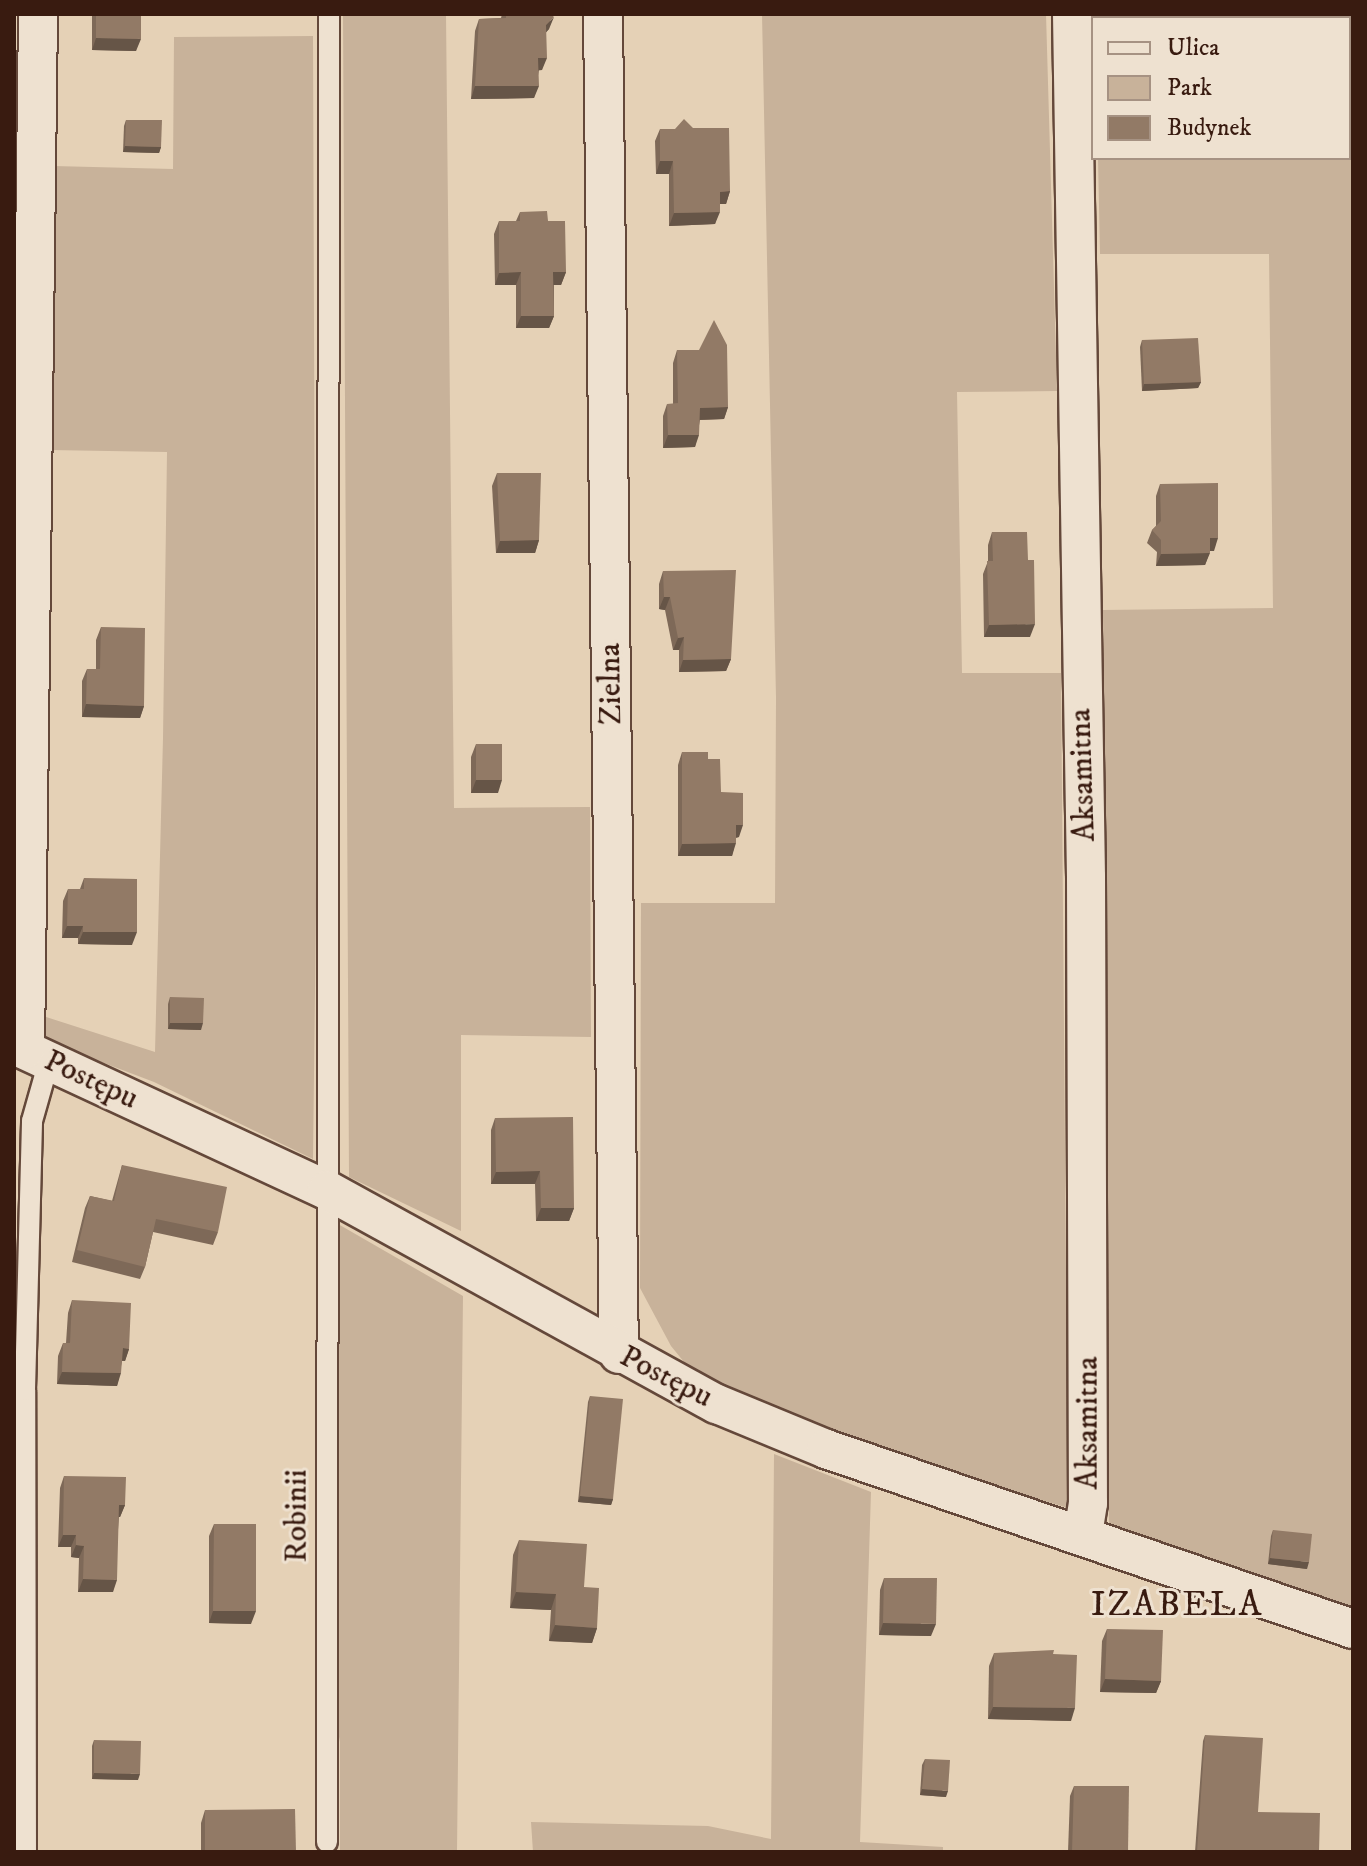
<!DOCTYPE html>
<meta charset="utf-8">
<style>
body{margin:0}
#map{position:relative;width:1367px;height:1866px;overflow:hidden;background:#e5d1b6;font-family:"IM FELL DW Pica",serif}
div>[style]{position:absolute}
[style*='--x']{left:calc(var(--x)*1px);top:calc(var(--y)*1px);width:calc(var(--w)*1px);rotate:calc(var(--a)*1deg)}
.green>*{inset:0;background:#c8b29a}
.roads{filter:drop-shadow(2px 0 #64483a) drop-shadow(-2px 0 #64483a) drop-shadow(0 2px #64483a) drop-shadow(0 -2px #64483a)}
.service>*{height:20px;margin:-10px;padding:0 10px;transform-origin:10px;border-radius:10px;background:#eee1d0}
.minor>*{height:38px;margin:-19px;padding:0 19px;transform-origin:19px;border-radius:19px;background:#eee1d0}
.wall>*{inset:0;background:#7e6958}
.shaded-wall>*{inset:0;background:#665547}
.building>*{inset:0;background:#927a66}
span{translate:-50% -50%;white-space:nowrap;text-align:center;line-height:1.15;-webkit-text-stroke:6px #eee1d0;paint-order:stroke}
.street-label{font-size:32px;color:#391b10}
.quarter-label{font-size:36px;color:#391b10;letter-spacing:2px}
.frame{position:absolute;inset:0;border:16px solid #391b10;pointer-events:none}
.legend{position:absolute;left:1091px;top:16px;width:260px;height:144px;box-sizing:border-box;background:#eee1d0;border:2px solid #a69283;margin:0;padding:10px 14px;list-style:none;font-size:24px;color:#391b10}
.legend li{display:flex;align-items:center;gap:16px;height:40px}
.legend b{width:40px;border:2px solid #a69283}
</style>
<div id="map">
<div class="green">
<div style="clip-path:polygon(343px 14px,446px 14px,454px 808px,590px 807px,591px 1037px,461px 1035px,461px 1231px,349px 1177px)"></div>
<div style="clip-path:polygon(762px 14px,1046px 14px,1057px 391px,957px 392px,962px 673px,1061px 673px,1068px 1508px,867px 1448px,693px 1373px,671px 1346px,640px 1288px,641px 903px,775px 903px,776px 698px)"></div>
<div style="clip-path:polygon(1094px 14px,1353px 14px,1353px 1610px,1289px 1593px,1109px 1525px,1103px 610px,1273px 608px,1269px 254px,1100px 254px,1098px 158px,1349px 158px,1349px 18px)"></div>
<div style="clip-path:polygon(313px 36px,316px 906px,313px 1159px,154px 1082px,41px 1039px,43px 1016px,155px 1052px,163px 738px,167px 452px,50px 450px,53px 166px,173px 169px,174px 37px)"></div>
<div style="clip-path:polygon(338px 1224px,463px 1296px,457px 1852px,340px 1852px,340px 1742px,333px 1705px)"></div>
<div style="clip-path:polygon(774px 1454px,871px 1492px,860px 1842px,943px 1847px,943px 1852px,533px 1852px,531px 1822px,708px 1826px,771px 1839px)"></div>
</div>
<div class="roads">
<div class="service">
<div style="--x:327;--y:1842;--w:1828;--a:-89.94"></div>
<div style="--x:26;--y:1852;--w:462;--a:-90.1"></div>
<div style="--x:25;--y:1390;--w:269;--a:-88.5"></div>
<div style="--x:32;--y:1121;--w:62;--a:-74.2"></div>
</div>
<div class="minor">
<div style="--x:603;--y:14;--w:1340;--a:89.32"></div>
<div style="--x:1072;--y:14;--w:863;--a:89.07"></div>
<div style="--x:1086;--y:877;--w:626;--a:89.82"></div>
<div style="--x:1088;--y:1503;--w:33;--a:99"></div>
<div style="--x:14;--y:1045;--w:345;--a:24.9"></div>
<div style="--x:327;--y:1190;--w:445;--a:28.8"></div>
<div style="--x:717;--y:1404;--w:118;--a:22.4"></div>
<div style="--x:826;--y:1449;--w:557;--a:18.86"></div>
<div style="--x:25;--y:1049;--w:1035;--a:-89.28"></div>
</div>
</div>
<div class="wall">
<div style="clip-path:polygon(92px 14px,141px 14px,136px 51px,92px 50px)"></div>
<div style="clip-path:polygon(502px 14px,551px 14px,549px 29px,546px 32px,542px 70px,539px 70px,534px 98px,471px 99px,475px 31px,479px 19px,501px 18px)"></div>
<div style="clip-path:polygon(126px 120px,161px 147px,159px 153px,123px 152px,124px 126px)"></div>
<div style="clip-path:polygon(660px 129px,730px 191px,726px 204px,720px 204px,715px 224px,669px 226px,669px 174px,656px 174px,655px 141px)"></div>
<div style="clip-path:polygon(520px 212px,548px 221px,566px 272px,561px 285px,554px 285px,554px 316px,549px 328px,516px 328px,516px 285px,495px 285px,494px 234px,499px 221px,516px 221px)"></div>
<div style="clip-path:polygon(1142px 340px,1201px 382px,1198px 388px,1142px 391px,1140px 347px)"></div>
<div style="clip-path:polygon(677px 350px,728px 407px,724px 419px,700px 420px,695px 447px,663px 448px,663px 416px,667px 404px,673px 404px,673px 363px)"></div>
<div style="clip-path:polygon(497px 473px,539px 540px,535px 553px,496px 553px,492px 486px)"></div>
<div style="clip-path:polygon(1160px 484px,1214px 551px,1210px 551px,1205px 565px,1156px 566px,1157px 552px,1147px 543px,1152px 530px,1156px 526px,1156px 496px)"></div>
<div style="clip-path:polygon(992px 532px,1030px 637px,984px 637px,983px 574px,988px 561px,988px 545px)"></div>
<div style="clip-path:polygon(663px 571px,731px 659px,726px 671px,679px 672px,679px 650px,673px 650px,665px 610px,659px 609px,659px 584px)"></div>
<div style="clip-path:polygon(101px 627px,144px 706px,140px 718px,82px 717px,82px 681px,87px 669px,96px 669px,96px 640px)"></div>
<div style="clip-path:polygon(476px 744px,498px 793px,471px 793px,471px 757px)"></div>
<div style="clip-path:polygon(682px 752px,708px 759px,739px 837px,736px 838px,732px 856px,678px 856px,678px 765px)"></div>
<div style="clip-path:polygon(84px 878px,132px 945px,78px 944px,78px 938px,62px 938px,63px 901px,68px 889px,80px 889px)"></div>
<div style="clip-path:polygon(170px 997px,201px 1030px,168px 1029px,168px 1004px)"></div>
<div style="clip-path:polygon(495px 1118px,574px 1208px,569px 1221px,536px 1221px,535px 1184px,491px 1184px,491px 1130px)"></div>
<div style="clip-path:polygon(122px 1165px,218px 1232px,213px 1245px,153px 1232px,145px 1267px,140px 1279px,72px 1262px,85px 1208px,90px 1196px,112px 1201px)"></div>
<div style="clip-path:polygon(72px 1300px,129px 1349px,125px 1361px,122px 1361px,117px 1386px,57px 1384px,58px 1356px,63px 1343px,66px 1343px,68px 1313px)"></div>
<div style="clip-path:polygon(590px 1396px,613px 1499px,611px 1505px,578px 1502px,588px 1402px)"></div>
<div style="clip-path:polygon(64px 1476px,125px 1505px,120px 1517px,119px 1517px,113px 1592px,78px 1592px,79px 1558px,71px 1557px,71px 1547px,58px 1547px,60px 1488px)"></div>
<div style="clip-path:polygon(214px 1524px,251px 1624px,209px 1623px,209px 1536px)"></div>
<div style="clip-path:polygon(1273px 1530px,1307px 1569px,1268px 1564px,1271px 1536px)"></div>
<div style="clip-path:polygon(519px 1540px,584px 1587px,597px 1628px,592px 1643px,549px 1641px,551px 1610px,510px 1608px,513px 1555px)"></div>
<div style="clip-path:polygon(884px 1578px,931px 1636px,879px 1635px,880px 1590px)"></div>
<div style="clip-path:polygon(1107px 1629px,1161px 1681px,1156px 1693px,1100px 1692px,1102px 1641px)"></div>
<div style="clip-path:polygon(994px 1653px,1053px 1654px,1071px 1721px,988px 1719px,989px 1666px)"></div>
<div style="clip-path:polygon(1205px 1735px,1258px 1812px,1319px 1852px,1195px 1852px,1203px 1741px)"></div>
<div style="clip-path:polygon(94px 1740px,138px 1780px,92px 1779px,92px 1746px)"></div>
<div style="clip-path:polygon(925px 1759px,946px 1797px,920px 1795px,922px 1765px)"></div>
<div style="clip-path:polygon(1074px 1786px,1128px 1852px,1068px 1852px,1070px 1796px)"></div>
<div style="clip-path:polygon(205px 1810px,296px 1852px,201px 1852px,201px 1823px)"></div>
</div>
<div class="shaded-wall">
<div style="clip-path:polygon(554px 17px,549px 29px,542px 37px,546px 25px)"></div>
<div style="clip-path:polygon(96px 38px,141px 39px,136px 51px,92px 50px)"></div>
<div style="clip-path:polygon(538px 58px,547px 58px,542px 70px,534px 71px)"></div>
<div style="clip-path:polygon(475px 86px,539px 86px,534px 98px,471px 99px)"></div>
<div style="clip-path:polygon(125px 146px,161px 147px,159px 153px,123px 152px)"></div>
<div style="clip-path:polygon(660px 161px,673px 161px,669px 174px,656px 174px)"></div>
<div style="clip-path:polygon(730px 191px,726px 204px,715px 204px,720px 192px)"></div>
<div style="clip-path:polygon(720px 212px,715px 224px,669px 226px,674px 213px)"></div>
<div style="clip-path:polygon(521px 272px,516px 285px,495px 285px,499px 273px)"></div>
<div style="clip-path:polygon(553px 272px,566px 272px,561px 285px,549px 285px)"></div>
<div style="clip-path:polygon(521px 316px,554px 316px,549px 328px,516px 328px)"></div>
<div style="clip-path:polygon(1201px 382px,1198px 388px,1142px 391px,1144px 384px)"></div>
<div style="clip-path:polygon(728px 407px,724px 419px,695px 420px,700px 408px)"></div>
<div style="clip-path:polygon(668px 435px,699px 435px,695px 447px,663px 448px)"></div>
<div style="clip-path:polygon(1210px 538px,1218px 538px,1214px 551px,1205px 551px)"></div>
<div style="clip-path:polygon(539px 540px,535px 553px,496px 553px,500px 541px)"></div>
<div style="clip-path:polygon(1210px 553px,1205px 565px,1156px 566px,1161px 554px)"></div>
<div style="clip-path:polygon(664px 597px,670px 597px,665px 610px,659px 609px)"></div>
<div style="clip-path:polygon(1035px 624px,1030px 637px,984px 637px,989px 625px)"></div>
<div style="clip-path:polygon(684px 637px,679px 650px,673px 650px,678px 638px)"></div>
<div style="clip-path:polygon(731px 659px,726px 671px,679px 672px,683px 660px)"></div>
<div style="clip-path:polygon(86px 704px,144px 706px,140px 718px,82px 717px)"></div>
<div style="clip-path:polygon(476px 780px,502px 780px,498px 793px,471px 793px)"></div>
<div style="clip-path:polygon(736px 825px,743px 825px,739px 837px,732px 838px)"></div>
<div style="clip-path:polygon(736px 843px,732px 856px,678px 856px,682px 844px)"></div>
<div style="clip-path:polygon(67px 926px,83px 926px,78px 938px,62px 938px)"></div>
<div style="clip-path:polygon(83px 932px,137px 932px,132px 945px,78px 944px)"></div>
<div style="clip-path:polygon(170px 1023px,203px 1023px,201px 1030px,168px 1029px)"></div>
<div style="clip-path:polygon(540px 1171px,535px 1184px,491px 1184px,496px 1172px)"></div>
<div style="clip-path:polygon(541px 1208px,574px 1208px,569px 1221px,536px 1221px)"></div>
<div style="clip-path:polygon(123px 1348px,129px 1349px,125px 1361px,118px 1360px)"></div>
<div style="clip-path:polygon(62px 1372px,121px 1373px,117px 1386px,57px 1384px)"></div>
<div style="clip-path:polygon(580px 1496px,613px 1499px,611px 1505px,578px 1502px)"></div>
<div style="clip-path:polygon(119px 1505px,125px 1505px,120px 1517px,115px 1517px)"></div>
<div style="clip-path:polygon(63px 1535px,76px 1535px,71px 1547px,58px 1547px)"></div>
<div style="clip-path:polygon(76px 1545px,84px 1546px,79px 1558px,71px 1557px)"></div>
<div style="clip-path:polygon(1270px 1558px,1309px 1562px,1307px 1569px,1268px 1564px)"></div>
<div style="clip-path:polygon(83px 1579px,117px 1580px,113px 1592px,78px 1592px)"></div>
<div style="clip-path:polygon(516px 1592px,556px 1594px,551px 1610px,510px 1608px)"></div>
<div style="clip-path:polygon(213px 1611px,256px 1611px,251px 1624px,209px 1623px)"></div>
<div style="clip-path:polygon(883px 1623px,936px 1624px,931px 1636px,879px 1635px)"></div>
<div style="clip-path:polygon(555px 1625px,597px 1628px,592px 1643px,549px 1641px)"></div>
<div style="clip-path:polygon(1105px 1679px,1161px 1681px,1156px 1693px,1100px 1692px)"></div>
<div style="clip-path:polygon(993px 1707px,1075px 1708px,1071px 1721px,988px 1719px)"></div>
<div style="clip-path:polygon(94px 1773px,140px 1774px,138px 1780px,92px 1779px)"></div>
<div style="clip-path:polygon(922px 1789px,948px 1791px,946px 1797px,920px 1795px)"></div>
</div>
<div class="building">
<div style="clip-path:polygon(96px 14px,141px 14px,141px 39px,96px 38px)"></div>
<div style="clip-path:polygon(506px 14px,551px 14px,554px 17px,546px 25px,547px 58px,538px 58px,539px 86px,475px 86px,479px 19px,506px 18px)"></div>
<div style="clip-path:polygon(684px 119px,693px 128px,729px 128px,730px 191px,720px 192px,720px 212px,674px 213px,673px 161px,660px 161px,660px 129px,675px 129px)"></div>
<div style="clip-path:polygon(126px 120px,162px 120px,161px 147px,125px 146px)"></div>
<div style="clip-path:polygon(547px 211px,548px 221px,565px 221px,566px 272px,553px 272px,554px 316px,521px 316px,521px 272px,499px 273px,499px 221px,520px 221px,520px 212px)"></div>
<div style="clip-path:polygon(714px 320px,727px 345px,728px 407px,700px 408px,699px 435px,668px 435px,667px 404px,678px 403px,677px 350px,699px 350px)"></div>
<div style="clip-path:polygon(1198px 338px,1201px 382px,1144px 384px,1142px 340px)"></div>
<div style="clip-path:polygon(497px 473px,541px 473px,539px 540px,500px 541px)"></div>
<div style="clip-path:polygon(1218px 483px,1218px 538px,1210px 538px,1210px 553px,1161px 554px,1161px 540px,1152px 530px,1161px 521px,1160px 484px)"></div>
<div style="clip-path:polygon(992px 532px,1027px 532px,1028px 560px,1034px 560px,1035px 624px,989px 625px,987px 561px,993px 561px)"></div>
<div style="clip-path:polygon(736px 570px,731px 659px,683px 660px,684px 637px,678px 638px,670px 597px,664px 597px,663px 571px)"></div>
<div style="clip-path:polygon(101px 627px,145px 628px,144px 706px,86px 704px,87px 669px,100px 669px)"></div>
<div style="clip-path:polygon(476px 744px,502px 744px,502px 780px,476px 780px)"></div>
<div style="clip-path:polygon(682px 752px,708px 752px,708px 759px,720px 759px,721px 792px,743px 793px,743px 825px,736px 825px,736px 843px,682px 844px)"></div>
<div style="clip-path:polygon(84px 878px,137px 879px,137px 932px,83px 932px,83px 926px,67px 926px,68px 889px,84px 889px)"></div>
<div style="clip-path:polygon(170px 997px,204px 998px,203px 1023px,170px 1023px)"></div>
<div style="clip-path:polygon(573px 1117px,574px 1208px,541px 1208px,540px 1171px,496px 1172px,495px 1118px)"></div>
<div style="clip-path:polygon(122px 1165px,227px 1187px,218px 1232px,156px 1219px,145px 1267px,77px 1250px,90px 1196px,114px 1201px)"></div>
<div style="clip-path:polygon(72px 1300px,131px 1303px,129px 1349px,123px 1348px,121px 1373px,62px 1372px,63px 1343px,70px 1343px)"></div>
<div style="clip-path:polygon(590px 1396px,623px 1399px,613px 1499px,580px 1496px)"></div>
<div style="clip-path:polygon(64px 1476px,126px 1477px,125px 1505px,119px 1505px,117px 1580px,83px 1579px,84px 1546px,76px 1545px,76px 1535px,63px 1535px)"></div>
<div style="clip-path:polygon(214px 1524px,256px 1524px,256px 1611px,213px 1611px)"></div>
<div style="clip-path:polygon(1273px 1530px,1312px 1534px,1309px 1562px,1270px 1558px)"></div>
<div style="clip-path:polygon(519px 1540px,587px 1544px,584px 1587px,599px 1588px,597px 1628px,555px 1625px,556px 1594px,516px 1592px)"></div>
<div style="clip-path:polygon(884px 1578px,937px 1578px,936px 1624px,883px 1623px)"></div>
<div style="clip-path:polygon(1107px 1629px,1163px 1630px,1161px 1681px,1105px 1679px)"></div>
<div style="clip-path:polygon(1054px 1650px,1053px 1654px,1077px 1655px,1075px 1708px,993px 1707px,994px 1653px)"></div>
<div style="clip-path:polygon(1205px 1735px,1263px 1738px,1258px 1812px,1320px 1813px,1319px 1852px,1197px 1852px)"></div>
<div style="clip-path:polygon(94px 1740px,141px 1741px,140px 1774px,94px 1773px)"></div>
<div style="clip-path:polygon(925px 1759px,950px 1760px,948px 1791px,922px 1789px)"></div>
<div style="clip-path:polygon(1074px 1786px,1129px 1786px,1128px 1852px,1072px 1852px)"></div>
<div style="clip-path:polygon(295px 1809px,296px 1852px,205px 1852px,205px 1810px)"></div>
</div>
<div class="street-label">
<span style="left:611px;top:684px;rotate:-91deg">Zielna</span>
<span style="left:1083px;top:775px;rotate:-92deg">Aksamitna</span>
<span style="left:91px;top:1080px;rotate:25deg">Postępu</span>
<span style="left:666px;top:1377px;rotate:27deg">Postępu</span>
<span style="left:1088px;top:1423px;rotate:-90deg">Aksamitna</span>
<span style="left:297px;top:1516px;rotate:-90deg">Robinii</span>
</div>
<div class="quarter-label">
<span style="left:1177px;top:1605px">IZABELA</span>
</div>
<div class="frame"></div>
<ul class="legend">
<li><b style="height:10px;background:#eee1d0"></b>Ulica</li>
<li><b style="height:22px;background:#c8b29a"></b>Park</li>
<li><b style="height:22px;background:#927a66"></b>Budynek</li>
</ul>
</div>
